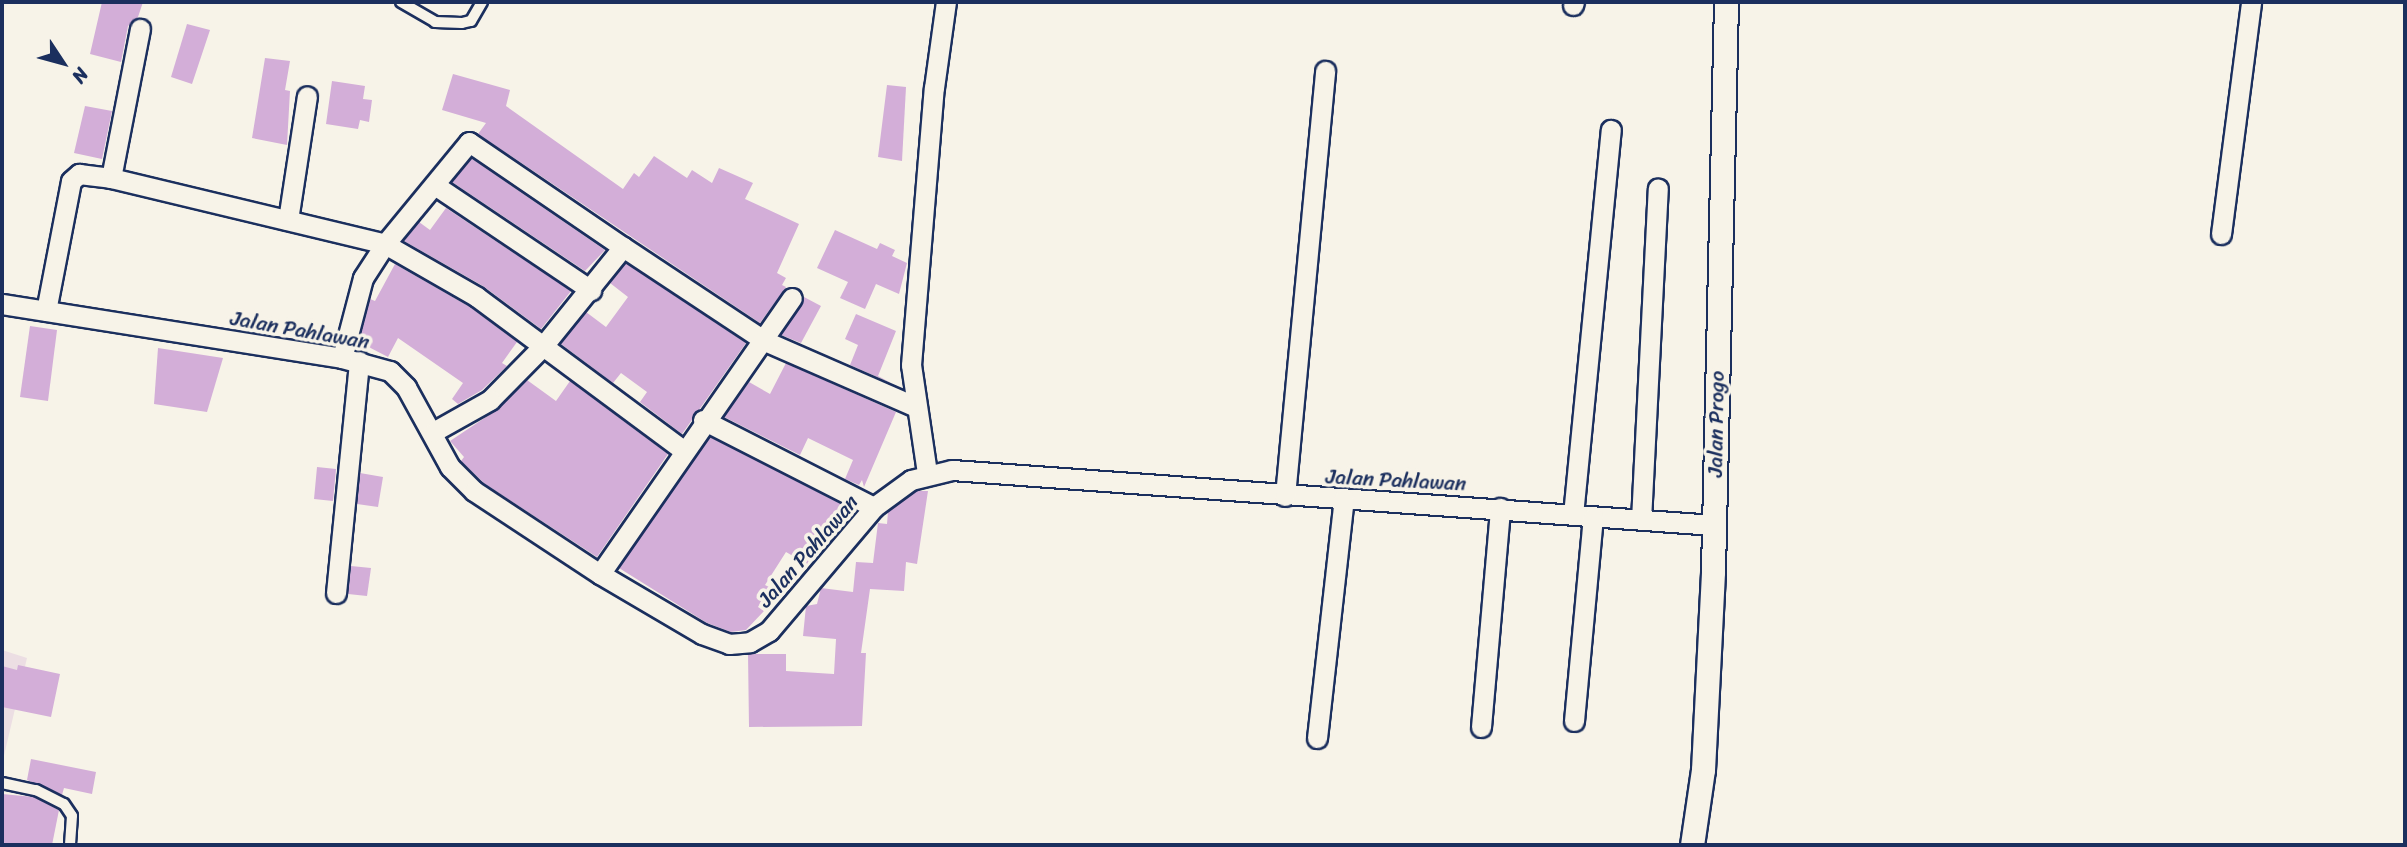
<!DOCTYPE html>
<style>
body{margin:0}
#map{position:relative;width:2407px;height:847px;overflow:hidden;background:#f7f3e8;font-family:Sriracha,sans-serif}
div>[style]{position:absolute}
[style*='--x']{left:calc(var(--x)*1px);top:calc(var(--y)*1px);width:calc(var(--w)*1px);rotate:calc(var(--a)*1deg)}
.built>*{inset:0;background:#ecdee3}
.building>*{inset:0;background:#d3aed8}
.roads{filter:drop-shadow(2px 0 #1b2f5e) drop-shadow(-2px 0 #1b2f5e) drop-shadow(0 2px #1b2f5e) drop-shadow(0 -2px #1b2f5e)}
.service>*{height:10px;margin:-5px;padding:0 5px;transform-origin:5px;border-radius:5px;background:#f7f3e8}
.minor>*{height:19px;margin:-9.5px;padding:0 9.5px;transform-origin:9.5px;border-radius:9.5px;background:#f7f3e8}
.tertiary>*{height:23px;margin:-11.5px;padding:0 11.5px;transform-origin:11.5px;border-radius:11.5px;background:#f7f3e8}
span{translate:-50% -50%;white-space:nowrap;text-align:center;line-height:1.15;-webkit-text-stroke:7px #f7f3e8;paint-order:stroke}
.street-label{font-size:21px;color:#1b2f5e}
.frame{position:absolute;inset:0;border:4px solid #1b2f5e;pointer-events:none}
.north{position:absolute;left:28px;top:28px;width:70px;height:70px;-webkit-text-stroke:5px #f7f3e8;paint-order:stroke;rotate:126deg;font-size:19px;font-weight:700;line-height:28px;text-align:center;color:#1b2f5e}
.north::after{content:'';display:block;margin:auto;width:24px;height:32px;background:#1b2f5e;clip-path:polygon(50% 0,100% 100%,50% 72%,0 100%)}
</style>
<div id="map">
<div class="built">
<div style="clip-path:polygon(2px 650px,27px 658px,2px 764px)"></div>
</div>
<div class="building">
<div style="clip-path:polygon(102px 2px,143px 2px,138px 17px,128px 26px,121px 62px,90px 54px)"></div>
<div style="clip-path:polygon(187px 24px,210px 30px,192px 84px,171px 77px)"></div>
<div style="clip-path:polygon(265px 58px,290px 61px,285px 90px,290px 91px,287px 145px,252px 138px)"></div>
<div style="clip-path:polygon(453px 74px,510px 90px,506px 106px,623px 189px,634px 173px,639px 177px,654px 156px,687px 178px,692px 170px,712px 183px,719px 168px,753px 183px,745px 199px,799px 224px,777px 273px,786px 278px,782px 285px,786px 287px,760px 323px,478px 134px,486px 123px,442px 110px)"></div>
<div style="clip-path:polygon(332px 81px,365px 86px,363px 99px,372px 100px,369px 122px,360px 120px,358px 129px,326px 124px)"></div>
<div style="clip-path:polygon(887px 85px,906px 87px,902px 161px,878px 157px)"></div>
<div style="clip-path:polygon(85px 106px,112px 111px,102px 159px,74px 153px)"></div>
<div style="clip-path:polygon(471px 158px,605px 250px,585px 271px,452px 182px)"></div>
<div style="clip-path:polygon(446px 208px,571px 291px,541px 329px,483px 286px,404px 241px,419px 222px,430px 230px)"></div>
<div style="clip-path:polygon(835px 230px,877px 249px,880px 243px,895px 250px,892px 256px,907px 263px,899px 294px,876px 284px,865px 309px,840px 298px,848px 282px,817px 268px)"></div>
<div style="clip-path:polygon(626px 263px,746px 343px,682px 434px,640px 402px,647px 392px,621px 373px,613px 383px,561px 344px,586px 312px,606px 327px,628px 297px,610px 283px)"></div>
<div style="clip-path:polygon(395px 264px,470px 307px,517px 342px,502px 363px,507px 366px,482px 390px,458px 404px,452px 399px,463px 383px,398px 338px,388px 357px,359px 342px,370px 299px,375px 301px)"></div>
<div style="clip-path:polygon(804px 297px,821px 306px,801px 343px,781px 335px)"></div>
<div style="clip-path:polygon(856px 314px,896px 331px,878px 376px,891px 383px,850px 365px,858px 345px,845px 339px)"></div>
<div style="clip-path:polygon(30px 326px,57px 330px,48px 401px,20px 397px)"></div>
<div style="clip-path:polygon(158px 348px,223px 358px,207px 412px,154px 404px)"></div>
<div style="clip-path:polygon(786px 363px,896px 412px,864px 487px,862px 480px,859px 485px,845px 479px,853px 460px,808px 438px,800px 455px,724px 417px,749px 382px,770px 394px)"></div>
<div style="clip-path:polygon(527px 380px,556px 401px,570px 381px,668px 454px,597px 557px,485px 484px,461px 461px,464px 457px,450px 441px,498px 409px)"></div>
<div style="clip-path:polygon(710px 437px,847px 507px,826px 545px,819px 541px,807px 564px,786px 552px,765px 585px,769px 587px,758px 607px,764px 611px,746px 630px,731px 632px,707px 623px,619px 568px)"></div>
<div style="clip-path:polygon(317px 467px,336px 469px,333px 501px,314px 499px)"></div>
<div style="clip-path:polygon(360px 473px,383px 477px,378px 507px,357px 504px)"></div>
<div style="clip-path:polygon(916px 491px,928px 491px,917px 564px,906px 562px,904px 591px,870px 589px,861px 653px,866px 653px,862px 726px,749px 727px,748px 654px,786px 654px,786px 671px,834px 674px,836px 639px,803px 636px,806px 606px,817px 604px,821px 588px,853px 592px,856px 562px,873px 563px,878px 523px,887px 524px,888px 512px)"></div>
<div style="clip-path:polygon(351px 566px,371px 568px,367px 596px,348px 594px)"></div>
<div style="clip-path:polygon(18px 665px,60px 674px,51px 717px,2px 707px,2px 666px,17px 670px)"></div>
<div style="clip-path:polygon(31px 759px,96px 772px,92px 794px,64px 788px,62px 795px,27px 780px)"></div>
<div style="clip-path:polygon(2px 794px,34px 797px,59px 810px,52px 845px,2px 845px)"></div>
</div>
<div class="roads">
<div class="service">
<div style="--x:401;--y:2;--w:39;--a:30"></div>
<div style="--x:435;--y:22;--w:27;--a:2"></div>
<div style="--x:462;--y:23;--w:9;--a:-13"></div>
<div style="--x:471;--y:21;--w:22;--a:-60"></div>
<div style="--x:2;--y:783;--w:35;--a:12"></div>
<div style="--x:36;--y:790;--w:31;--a:27"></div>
<div style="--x:64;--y:804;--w:14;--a:56"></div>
<div style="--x:72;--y:816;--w:29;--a:94"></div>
</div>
<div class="minor">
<div style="--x:1573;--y:5;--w:3;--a:-72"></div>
<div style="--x:111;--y:178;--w:152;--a:-79"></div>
<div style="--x:436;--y:186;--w:187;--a:33.9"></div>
<div style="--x:288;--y:220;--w:125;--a:-81.3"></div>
<div style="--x:2221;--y:234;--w:234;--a:-82.6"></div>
<div style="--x:623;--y:247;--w:170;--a:33.5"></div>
<div style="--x:765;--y:341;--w:163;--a:23.6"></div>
<div style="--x:2;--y:304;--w:344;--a:9"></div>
<div style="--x:342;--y:358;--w:50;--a:15.2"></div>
<div style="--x:390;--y:371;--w:23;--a:45"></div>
<div style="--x:406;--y:387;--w:91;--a:61.2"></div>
<div style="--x:450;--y:467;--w:34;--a:45"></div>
<div style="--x:474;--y:491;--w:151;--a:33.4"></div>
<div style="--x:600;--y:574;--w:118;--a:30.5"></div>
<div style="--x:702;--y:634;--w:29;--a:20"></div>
<div style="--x:729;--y:644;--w:21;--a:-5"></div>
<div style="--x:750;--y:642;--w:22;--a:-30"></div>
<div style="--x:769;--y:631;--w:162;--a:-49.7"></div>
<div style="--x:874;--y:507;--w:46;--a:-36.1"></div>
<div style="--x:911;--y:480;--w:42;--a:-13.7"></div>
<div style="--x:952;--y:470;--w:763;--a:4.13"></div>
<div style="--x:46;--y:311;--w:132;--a:-79.1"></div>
<div style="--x:71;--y:181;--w:11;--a:-41"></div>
<div style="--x:79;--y:174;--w:32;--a:7"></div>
<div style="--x:111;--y:178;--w:282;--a:13.5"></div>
<div style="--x:385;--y:244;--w:106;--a:29.9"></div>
<div style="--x:477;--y:297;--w:257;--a:36.6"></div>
<div style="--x:342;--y:358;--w:83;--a:-75.3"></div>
<div style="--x:363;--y:278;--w:40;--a:-57.1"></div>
<div style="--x:385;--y:244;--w:132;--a:-50.5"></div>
<div style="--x:469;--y:142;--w:186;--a:34.3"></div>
<div style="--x:623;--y:247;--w:126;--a:128.9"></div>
<div style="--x:544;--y:345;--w:77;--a:134.5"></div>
<div style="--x:490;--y:400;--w:65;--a:150.7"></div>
<div style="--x:703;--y:420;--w:192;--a:27"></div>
<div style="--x:927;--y:473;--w:109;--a:-98.4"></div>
<div style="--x:911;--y:365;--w:278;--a:-85.3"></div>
<div style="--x:934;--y:88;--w:87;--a:-82.1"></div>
<div style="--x:1285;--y:496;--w:427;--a:-84.6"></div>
<div style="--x:1573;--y:515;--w:387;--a:-84.4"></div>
<div style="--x:1641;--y:520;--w:332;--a:-87.1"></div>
<div style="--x:600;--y:574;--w:336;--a:-55.2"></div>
<div style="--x:336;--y:593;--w:233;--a:-84.3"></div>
<div style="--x:1574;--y:721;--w:205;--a:-84.7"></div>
<div style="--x:1481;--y:727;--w:220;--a:-85"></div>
<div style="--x:1317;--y:738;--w:241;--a:-83.6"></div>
</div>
<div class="tertiary">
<div style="--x:1692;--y:845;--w:76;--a:-81.7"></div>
<div style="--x:1703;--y:770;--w:199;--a:-87.1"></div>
<div style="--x:1713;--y:571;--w:569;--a:-88.69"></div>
</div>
</div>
<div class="street-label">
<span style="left:300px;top:330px;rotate:10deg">Jalan Pahlawan</span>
<span style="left:1716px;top:424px;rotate:-89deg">Jalan Progo</span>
<span style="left:1396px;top:480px;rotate:3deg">Jalan Pahlawan</span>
<span style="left:808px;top:551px;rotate:-49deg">Jalan Pahlawan</span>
</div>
<div class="frame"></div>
<div class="north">N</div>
</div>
